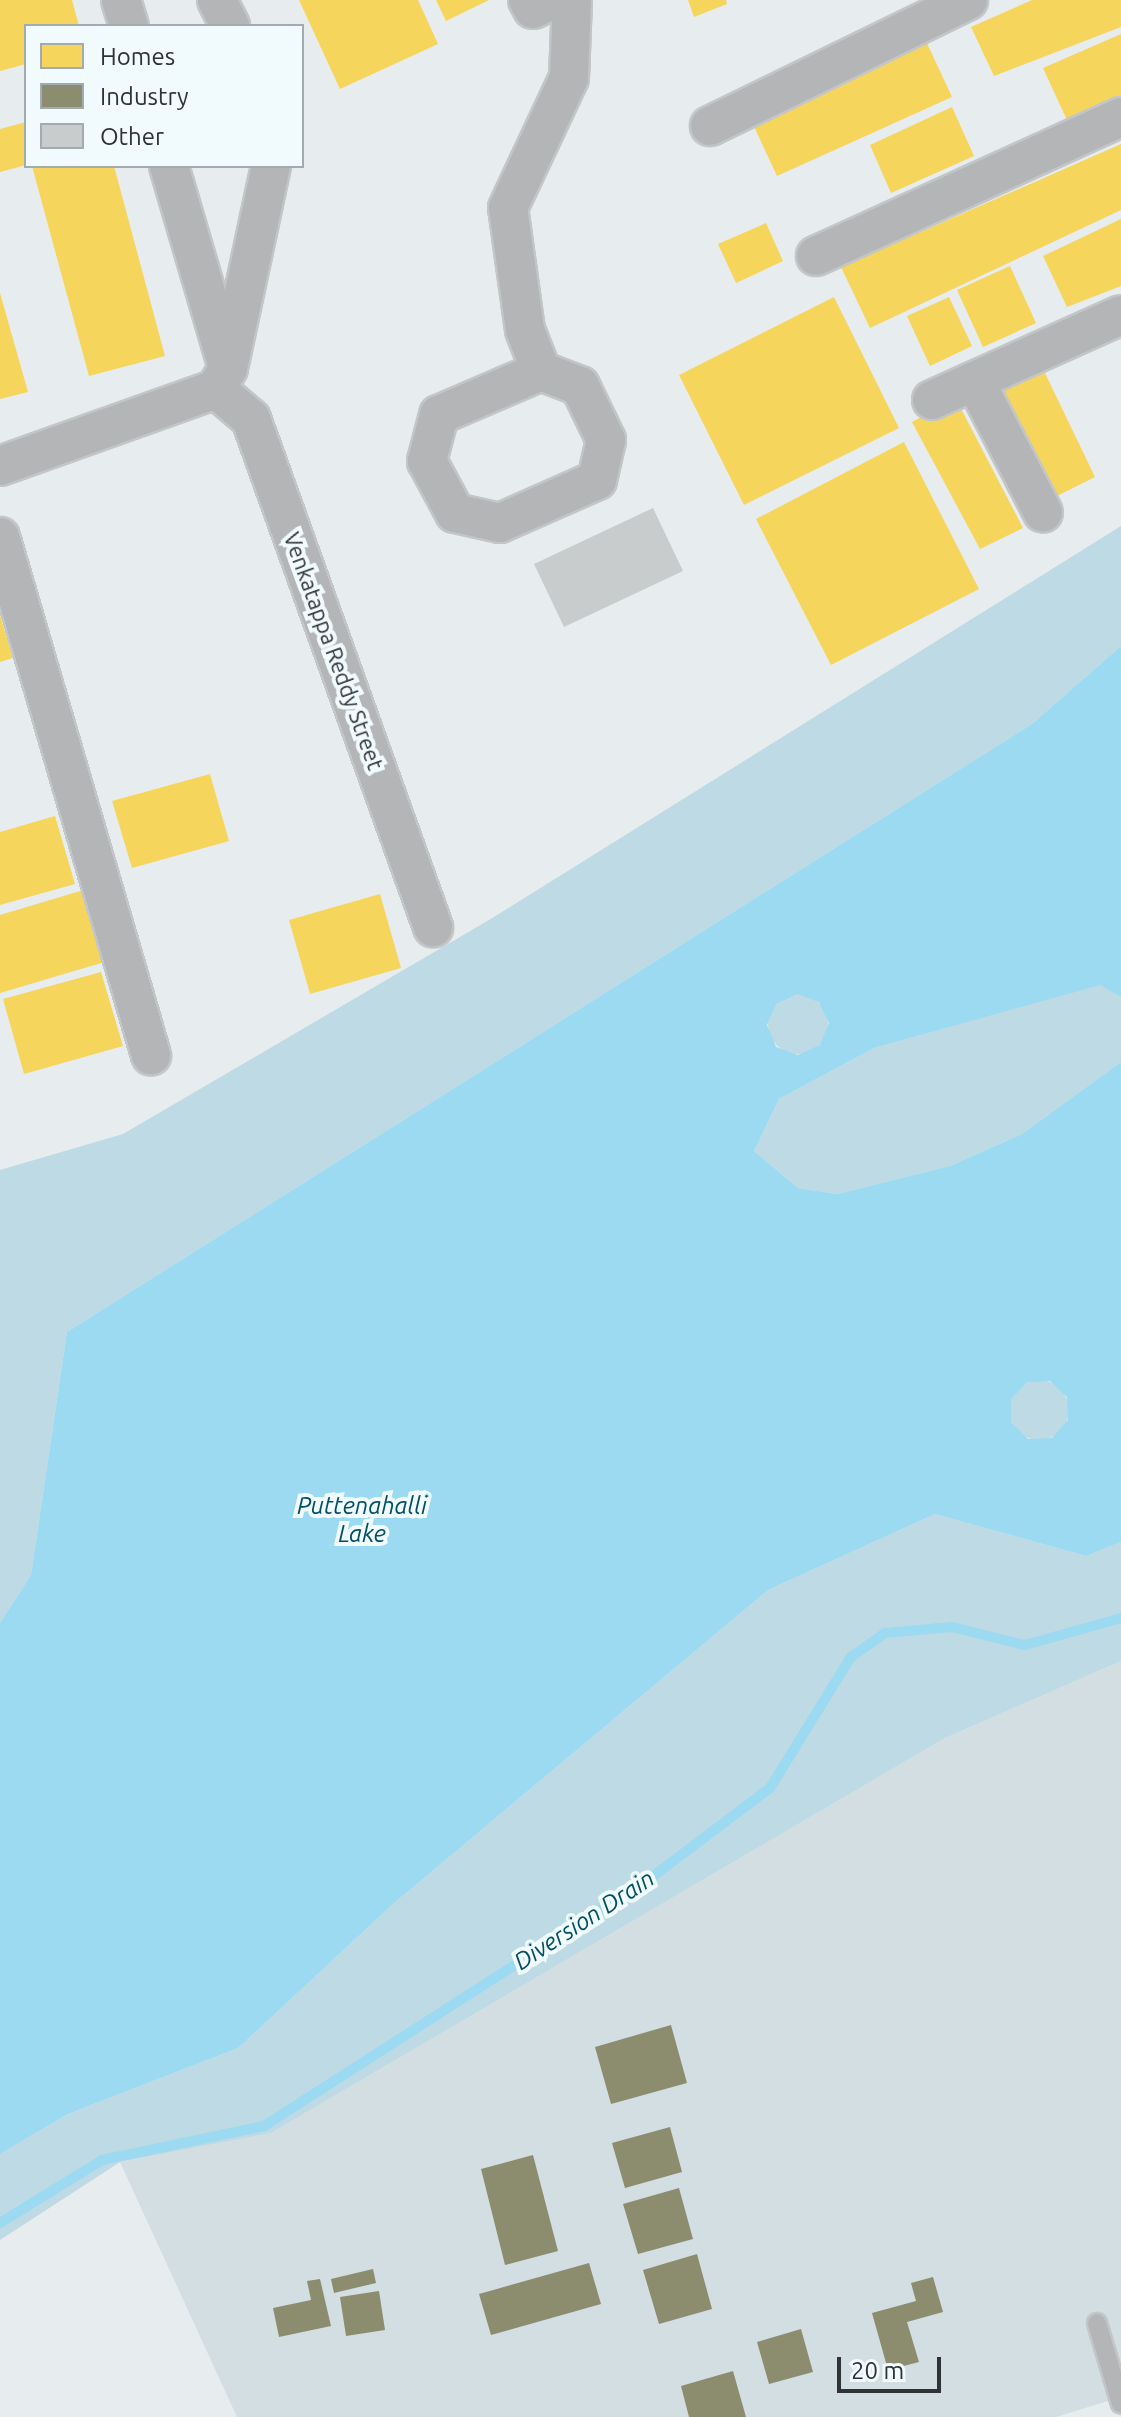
<!DOCTYPE html>
<style>
body{margin:0}
#map{position:relative;width:1121px;height:2417px;overflow:hidden;background:#e7ecee;font-family:Ubuntu,sans-serif}
div>[style]{position:absolute}
[style*='--x']{left:calc(var(--x)*1px);top:calc(var(--y)*1px);width:calc(var(--w)*1px);rotate:calc(var(--a)*1deg)}
.built>*{inset:0;background:#d3dee2}
.green>*{inset:0;background:#bddae5}
.round{border-radius:50%}
.water>*{inset:0;background:#9bdaf0}
.homes>*{inset:0;background:#f6d55c}
.industry>*{inset:0;background:#8c8c6e}
.stream>*{height:10px;margin:-5px;padding:0 5px;transform-origin:5px;border-radius:5px;background:#9bdaf0}
.building>*{inset:0;background:#c8cccd}
.roads{filter:drop-shadow(2px 0 #c3c6c8) drop-shadow(-2px 0 #c3c6c8) drop-shadow(0 2px #c3c6c8) drop-shadow(0 -2px #c3c6c8)}
.service>*{height:18px;margin:-9px;padding:0 9px;transform-origin:9px;border-radius:9px;background:#b3b5b6}
.minor>*{height:38px;margin:-19px;padding:0 19px;transform-origin:19px;border-radius:19px;background:#b3b5b6}
span{translate:-50% -50%;white-space:nowrap;text-align:center;line-height:1.15;-webkit-text-stroke:8px #f1fbfe;paint-order:stroke}
.street-label{font-size:22px;color:#303335}
.water-label{font-size:24px;color:#004f65;font-style:italic}
.legend{position:absolute;left:24px;top:24px;width:280px;height:144px;box-sizing:border-box;background:#f1fbfe;border:2px solid #a4abae;margin:0;padding:10px 14px;list-style:none;font-size:24px;color:#303335}
.legend li{display:flex;align-items:center;gap:16px;height:40px}
.legend b{width:40px;border:2px solid #a4abae}
.scale{position:absolute;left:837px;top:2357px;width:104px;height:36px;box-sizing:border-box;border:4px solid #303335;border-top:0;padding-left:10px;font-size:24px;line-height:28px;white-space:nowrap;color:#303335;-webkit-text-stroke:6px #f1fbfe;paint-order:stroke}
</style>
<div id="map">
<div class="built">
<div style="clip-path:polygon(1121px 1661px,1121px 2397px,1056px 2417px,237px 2417px,120px 2162px,271px 2133px,945px 1738px)"></div>
</div>
<div class="green">
<div style="clip-path:polygon(1121px 526px,1121px 646px,1032px 724px,67px 1332px,31px 1575px,0 1623px,0 1170px,123px 1134px,489px 920px)"></div>
<div style="clip-path:polygon(1100px 984px,1121px 997px,1121px 1062px,1022px 1134px,950px 1166px,837px 1194px,798px 1188px,754px 1151px,779px 1099px,874px 1048px)"></div>
<div class="round" style="left:768px;top:994px;width:60px;height:60px"></div>
<div class="round" style="left:1009px;top:1380px;width:60px;height:60px"></div>
<div style="clip-path:polygon(935px 1514px,1086px 1556px,1121px 1542px,1121px 1661px,945px 1738px,271px 2133px,120px 2162px,0 2240px,0 2154px,68px 2114px,238px 2048px,394px 1903px,768px 1590px)"></div>
</div>
<div class="water">
<div style="clip-path:polygon(evenodd,1121px 646px,1121px 997px,1100px 985px,874px 1048px,779px 1099px,754px 1151px,798px 1188px,837px 1194px,950px 1166px,1022px 1134px,1121px 1062px,1121px 1542px,1086px 1556px,935px 1514px,768px 1590px,394px 1903px,238px 2048px,68px 2114px,0 2154px,0 1623px,31px 1575px,67px 1332px,1032px 724px,1121px 646px,797px 994px,819px 1002px,829px 1023px,820px 1045px,798px 1055px,776px 1047px,767px 1025px,776px 1004px,797px 994px,1121px 646px,1050px 1381px,1067px 1397px,1068px 1420px,1052px 1438px,1028px 1439px,1011px 1422px,1011px 1399px,1027px 1382px,1050px 1381px)"></div>
</div>
<div class="homes">
<div style="clip-path:polygon(0 0,72px 0,79px 26px,26px 26px,26px 64px,0 71px)"></div>
<div style="clip-path:polygon(299px 0,418px 0,438px 44px,340px 89px)"></div>
<div style="clip-path:polygon(436px 0,489px 0,446px 21px)"></div>
<div style="clip-path:polygon(688px 0,726px 0,727px 4px,694px 17px)"></div>
<div style="clip-path:polygon(1032px 0,1121px 0,1121px 27px,994px 76px,971px 27px)"></div>
<div style="clip-path:polygon(1121px 34px,1121px 96px,1067px 120px,1043px 68px)"></div>
<div style="clip-path:polygon(925px 39px,952px 97px,777px 176px,751px 120px)"></div>
<div style="clip-path:polygon(952px 107px,974px 156px,891px 193px,870px 145px)"></div>
<div style="clip-path:polygon(26px 122px,26px 165px,0 172px,0 129px)"></div>
<div style="clip-path:polygon(1121px 144px,1121px 210px,870px 328px,841px 267px)"></div>
<div style="clip-path:polygon(32px 166px,114px 166px,165px 356px,89px 376px)"></div>
<div style="clip-path:polygon(1121px 219px,1121px 286px,1067px 307px,1043px 256px)"></div>
<div style="clip-path:polygon(766px 223px,783px 261px,736px 283px,718px 244px)"></div>
<div style="clip-path:polygon(1010px 266px,1036px 323px,983px 347px,957px 290px)"></div>
<div style="clip-path:polygon(0 293px,28px 392px,0 399px)"></div>
<div style="clip-path:polygon(834px 297px,899px 428px,744px 505px,679px 375px)"></div>
<div style="clip-path:polygon(949px 297px,972px 346px,930px 366px,907px 316px)"></div>
<div style="clip-path:polygon(1043px 369px,1095px 477px,1057px 496px,1002px 390px)"></div>
<div style="clip-path:polygon(956px 399px,1023px 528px,980px 549px,912px 422px)"></div>
<div style="clip-path:polygon(904px 442px,979px 589px,831px 665px,756px 519px)"></div>
<div style="clip-path:polygon(0 615px,13px 658px,0 662px)"></div>
<div style="clip-path:polygon(210px 774px,229px 841px,132px 868px,112px 801px)"></div>
<div style="clip-path:polygon(55px 816px,75px 884px,0 905px,0 832px)"></div>
<div style="clip-path:polygon(87px 889px,108px 961px,0 993px,0 915px)"></div>
<div style="clip-path:polygon(380px 894px,401px 968px,310px 994px,289px 920px)"></div>
<div style="clip-path:polygon(101px 972px,123px 1046px,24px 1074px,3px 999px)"></div>
</div>
<div class="industry">
<div style="clip-path:polygon(671px 2025px,687px 2083px,611px 2104px,595px 2047px)"></div>
<div style="clip-path:polygon(670px 2127px,682px 2172px,625px 2188px,612px 2143px)"></div>
<div style="clip-path:polygon(533px 2155px,558px 2251px,505px 2265px,481px 2169px)"></div>
<div style="clip-path:polygon(679px 2188px,693px 2239px,638px 2254px,623px 2204px)"></div>
<div style="clip-path:polygon(697px 2254px,712px 2309px,659px 2324px,643px 2270px)"></div>
<div style="clip-path:polygon(589px 2263px,601px 2304px,491px 2335px,479px 2294px)"></div>
<div style="clip-path:polygon(373px 2269px,376px 2283px,334px 2293px,331px 2279px)"></div>
<div style="clip-path:polygon(933px 2277px,943px 2312px,907px 2322px,919px 2362px,888px 2370px,872px 2313px,916px 2301px,911px 2283px)"></div>
<div style="clip-path:polygon(320px 2279px,331px 2326px,279px 2337px,273px 2308px,311px 2300px,307px 2281px)"></div>
<div style="clip-path:polygon(379px 2291px,385px 2330px,346px 2336px,340px 2297px)"></div>
<div style="clip-path:polygon(801px 2329px,813px 2372px,769px 2384px,757px 2342px)"></div>
<div style="clip-path:polygon(733px 2371px,746px 2417px,689px 2417px,681px 2386px)"></div>
</div>
<div class="stream">
<div style="--x:0;--y:2223;--w:120;--a:-31.7"></div>
<div style="--x:102;--y:2160;--w:166;--a:-11.9"></div>
<div style="--x:264;--y:2126;--w:461;--a:-32.7"></div>
<div style="--x:652;--y:1877;--w:148;--a:-37"></div>
<div style="--x:770;--y:1788;--w:154;--a:-58.3"></div>
<div style="--x:851;--y:1657;--w:42;--a:-35.2"></div>
<div style="--x:885;--y:1633;--w:67;--a:-5.1"></div>
<div style="--x:952;--y:1627;--w:75;--a:13.9"></div>
<div style="--x:1025;--y:1645;--w:100;--a:-15.7"></div>
</div>
<div class="building">
<div style="clip-path:polygon(653px 508px,683px 571px,564px 627px,534px 564px)"></div>
</div>
<div class="roads">
<div class="service">
<div style="--x:1097;--y:2323;--w:84;--a:73.5"></div>
</div>
<div class="minor">
<div style="--x:121;--y:0;--w:27;--a:73"></div>
<div style="--x:217;--y:0;--w:29;--a:63"></div>
<div style="--x:528;--y:0;--w:10;--a:61"></div>
<div style="--x:533;--y:9;--w:21;--a:-25"></div>
<div style="--x:710;--y:126;--w:287;--a:-26"></div>
<div style="--x:169;--y:166;--w:203;--a:73.7"></div>
<div style="--x:816;--y:256;--w:335;--a:-24.5"></div>
<div style="--x:541;--y:371;--w:111;--a:156.7"></div>
<div style="--x:439;--y:415;--w:48;--a:104.6"></div>
<div style="--x:427;--y:461;--w:59;--a:61.7"></div>
<div style="--x:455;--y:513;--w:46;--a:12.5"></div>
<div style="--x:500;--y:523;--w:106;--a:-23.9"></div>
<div style="--x:597;--y:480;--w:41;--a:-77.3"></div>
<div style="--x:606;--y:440;--w:60;--a:-115.7"></div>
<div style="--x:580;--y:386;--w:42;--a:-159"></div>
<div style="--x:541;--y:371;--w:44;--a:-111.3"></div>
<div style="--x:525;--y:330;--w:123;--a:-97.9"></div>
<div style="--x:508;--y:208;--w:144;--a:-64.9"></div>
<div style="--x:569;--y:78;--w:78;--a:-87.8"></div>
<div style="--x:975;--y:381;--w:148;--a:62.7"></div>
<div style="--x:216;--y:389;--w:46;--a:40.6"></div>
<div style="--x:251;--y:419;--w:540;--a:70.29"></div>
<div style="--x:932;--y:400;--w:207;--a:-24.2"></div>
<div style="--x:0;--y:466;--w:229;--a:-19.6"></div>
<div style="--x:216;--y:389;--w:24;--a:-60"></div>
<div style="--x:228;--y:368;--w:207;--a:-78"></div>
<div style="--x:0;--y:537;--w:540;--a:73.75"></div>
</div>
</div>
<div class="street-label">
<span style="left:334px;top:651px;rotate:70deg">Venkatappa Reddy Street</span>
</div>
<div class="water-label">
<span style="left:362px;top:1520px">Puttenahalli<br>Lake</span>
<span style="left:584px;top:1920px;rotate:-33deg">Diversion Drain</span>
</div>
<ul class="legend">
<li><b style="height:22px;background:#f6d55c"></b>Homes</li>
<li><b style="height:22px;background:#8c8c6e"></b>Industry</li>
<li><b style="height:22px;background:#c8cccd"></b>Other</li>
</ul>
<div class="scale">20 m</div>
</div>
